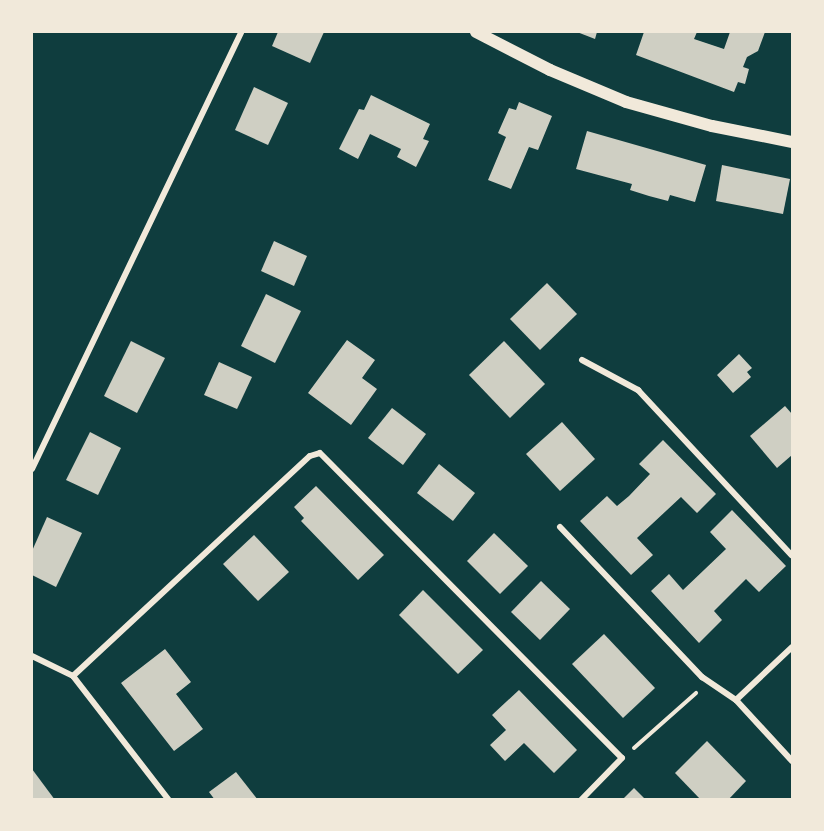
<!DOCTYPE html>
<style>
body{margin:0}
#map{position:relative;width:824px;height:831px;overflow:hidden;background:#0f3d3e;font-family:"Asap Condensed",sans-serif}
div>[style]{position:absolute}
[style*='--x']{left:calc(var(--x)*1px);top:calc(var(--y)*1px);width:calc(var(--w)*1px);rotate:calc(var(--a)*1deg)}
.building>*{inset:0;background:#cfcfc3}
.path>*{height:4px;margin:-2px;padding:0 2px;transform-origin:2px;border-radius:2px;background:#f1e9da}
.minor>*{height:6px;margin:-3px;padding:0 3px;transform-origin:3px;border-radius:3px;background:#f1e9da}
.secondary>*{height:12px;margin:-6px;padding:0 6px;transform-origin:6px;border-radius:6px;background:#f1e9da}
span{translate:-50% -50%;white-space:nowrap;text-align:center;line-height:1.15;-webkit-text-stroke:5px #f1e9da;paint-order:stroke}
.frame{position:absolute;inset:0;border:33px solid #f1e9da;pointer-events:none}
</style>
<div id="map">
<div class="building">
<div style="clip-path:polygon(278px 32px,324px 32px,310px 63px,272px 46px)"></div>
<div style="clip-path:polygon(577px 32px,597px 32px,595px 39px)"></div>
<div style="clip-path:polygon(644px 32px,697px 32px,694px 39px,724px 49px,730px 32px,765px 32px,758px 51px,747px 57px,743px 67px,749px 69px,745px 84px,738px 82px,734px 92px,636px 55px)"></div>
<div style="clip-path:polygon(254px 87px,288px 103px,268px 145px,235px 130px)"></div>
<div style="clip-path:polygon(371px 95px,430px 124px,423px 139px,429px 141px,416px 167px,397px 157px,401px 149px,370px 134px,358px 159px,339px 149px,359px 109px,364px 110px)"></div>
<div style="clip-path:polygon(519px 102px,552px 116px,538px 150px,529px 147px,511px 189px,488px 180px,506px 137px,498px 133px,509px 108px,516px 110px)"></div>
<div style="clip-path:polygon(587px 131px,706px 165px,695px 202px,670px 195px,668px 201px,649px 196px,630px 190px,632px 184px,576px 169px)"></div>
<div style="clip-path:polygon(722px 165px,790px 179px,783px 214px,716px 201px)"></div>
<div style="clip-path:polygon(274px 241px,307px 256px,294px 286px,261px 271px)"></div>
<div style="clip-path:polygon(547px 283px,577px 314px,540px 350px,510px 319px)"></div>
<div style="clip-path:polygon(266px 294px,301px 311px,275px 363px,241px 346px)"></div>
<div style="clip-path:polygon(347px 340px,375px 360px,362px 378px,377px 389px,351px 425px,308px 393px)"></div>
<div style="clip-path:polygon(131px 341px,165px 358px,137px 413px,104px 396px)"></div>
<div style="clip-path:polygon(504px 341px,545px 384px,510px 418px,469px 375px)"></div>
<div style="clip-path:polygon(739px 354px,752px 368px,747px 372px,751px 377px,733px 393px,717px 375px)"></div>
<div style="clip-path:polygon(219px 362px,252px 377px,237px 409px,204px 395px)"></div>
<div style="clip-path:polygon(785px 406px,792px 414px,792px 455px,777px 468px,750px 436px)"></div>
<div style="clip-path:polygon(392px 408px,426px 434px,403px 465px,368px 438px)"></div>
<div style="clip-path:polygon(562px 422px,595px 459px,560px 491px,526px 454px)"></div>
<div style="clip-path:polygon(90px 432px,121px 448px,98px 495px,66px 480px)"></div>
<div style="clip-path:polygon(663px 440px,716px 494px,697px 513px,681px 497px,637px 538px,653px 555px,631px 575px,580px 521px,607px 496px,617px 506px,629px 496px,650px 474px,639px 464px)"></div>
<div style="clip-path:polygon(439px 464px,475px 493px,453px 521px,417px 493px)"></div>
<div style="clip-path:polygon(316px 486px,384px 555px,358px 580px,301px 521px,304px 518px,294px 507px)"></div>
<div style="clip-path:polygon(732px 510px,786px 566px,759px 592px,746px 579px,714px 611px,722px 620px,699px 643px,651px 591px,669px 574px,683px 590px,726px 549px,710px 532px)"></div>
<div style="clip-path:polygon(47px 517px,82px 533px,56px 587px,32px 575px,32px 551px)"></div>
<div style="clip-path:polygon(494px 533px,528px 566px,500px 594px,467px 561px)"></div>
<div style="clip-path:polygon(254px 535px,289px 572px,258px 601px,223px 564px)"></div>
<div style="clip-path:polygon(541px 581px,570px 609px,540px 640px,511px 612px)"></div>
<div style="clip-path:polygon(423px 590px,483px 650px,458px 674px,399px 615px)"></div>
<div style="clip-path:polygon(604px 634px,655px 688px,623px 718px,572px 664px)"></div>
<div style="clip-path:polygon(165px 649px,191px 682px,176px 694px,203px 729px,174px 751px,121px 683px)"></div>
<div style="clip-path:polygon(519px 690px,577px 750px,554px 773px,524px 743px,505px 761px,490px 745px,506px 730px,492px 715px)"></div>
<div style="clip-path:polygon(707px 741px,746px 781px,728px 800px,701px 800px,675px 773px)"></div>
<div style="clip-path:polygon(32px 769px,55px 800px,32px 800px)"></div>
<div style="clip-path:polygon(236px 772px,258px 800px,215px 800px,209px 792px)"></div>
<div style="clip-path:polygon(634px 788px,646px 800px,622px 800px)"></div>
</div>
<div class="path">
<div style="--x:634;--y:748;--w:83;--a:-41.6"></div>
</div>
<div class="minor">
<div style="--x:582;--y:360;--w:64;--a:28.2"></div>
<div style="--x:638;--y:390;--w:226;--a:47.1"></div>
<div style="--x:32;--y:469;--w:484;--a:-64.4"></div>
<div style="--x:560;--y:527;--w:207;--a:46.6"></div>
<div style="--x:702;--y:677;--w:41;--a:34.1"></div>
<div style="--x:736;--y:700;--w:77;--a:-43.4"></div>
<div style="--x:32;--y:656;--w:46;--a:26"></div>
<div style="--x:73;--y:676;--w:157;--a:52.3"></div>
<div style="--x:73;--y:676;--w:323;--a:-42.9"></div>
<div style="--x:310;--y:456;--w:10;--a:-17"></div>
<div style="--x:320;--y:453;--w:429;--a:45.3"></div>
<div style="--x:622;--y:758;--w:59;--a:134.3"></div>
<div style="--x:736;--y:700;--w:83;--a:47.4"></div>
</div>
<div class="secondary">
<div style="--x:476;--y:32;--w:83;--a:27.2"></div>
<div style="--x:550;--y:70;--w:82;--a:22.8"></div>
<div style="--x:626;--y:102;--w:89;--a:15.6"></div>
<div style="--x:712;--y:126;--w:82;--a:11.3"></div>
</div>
<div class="frame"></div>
</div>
